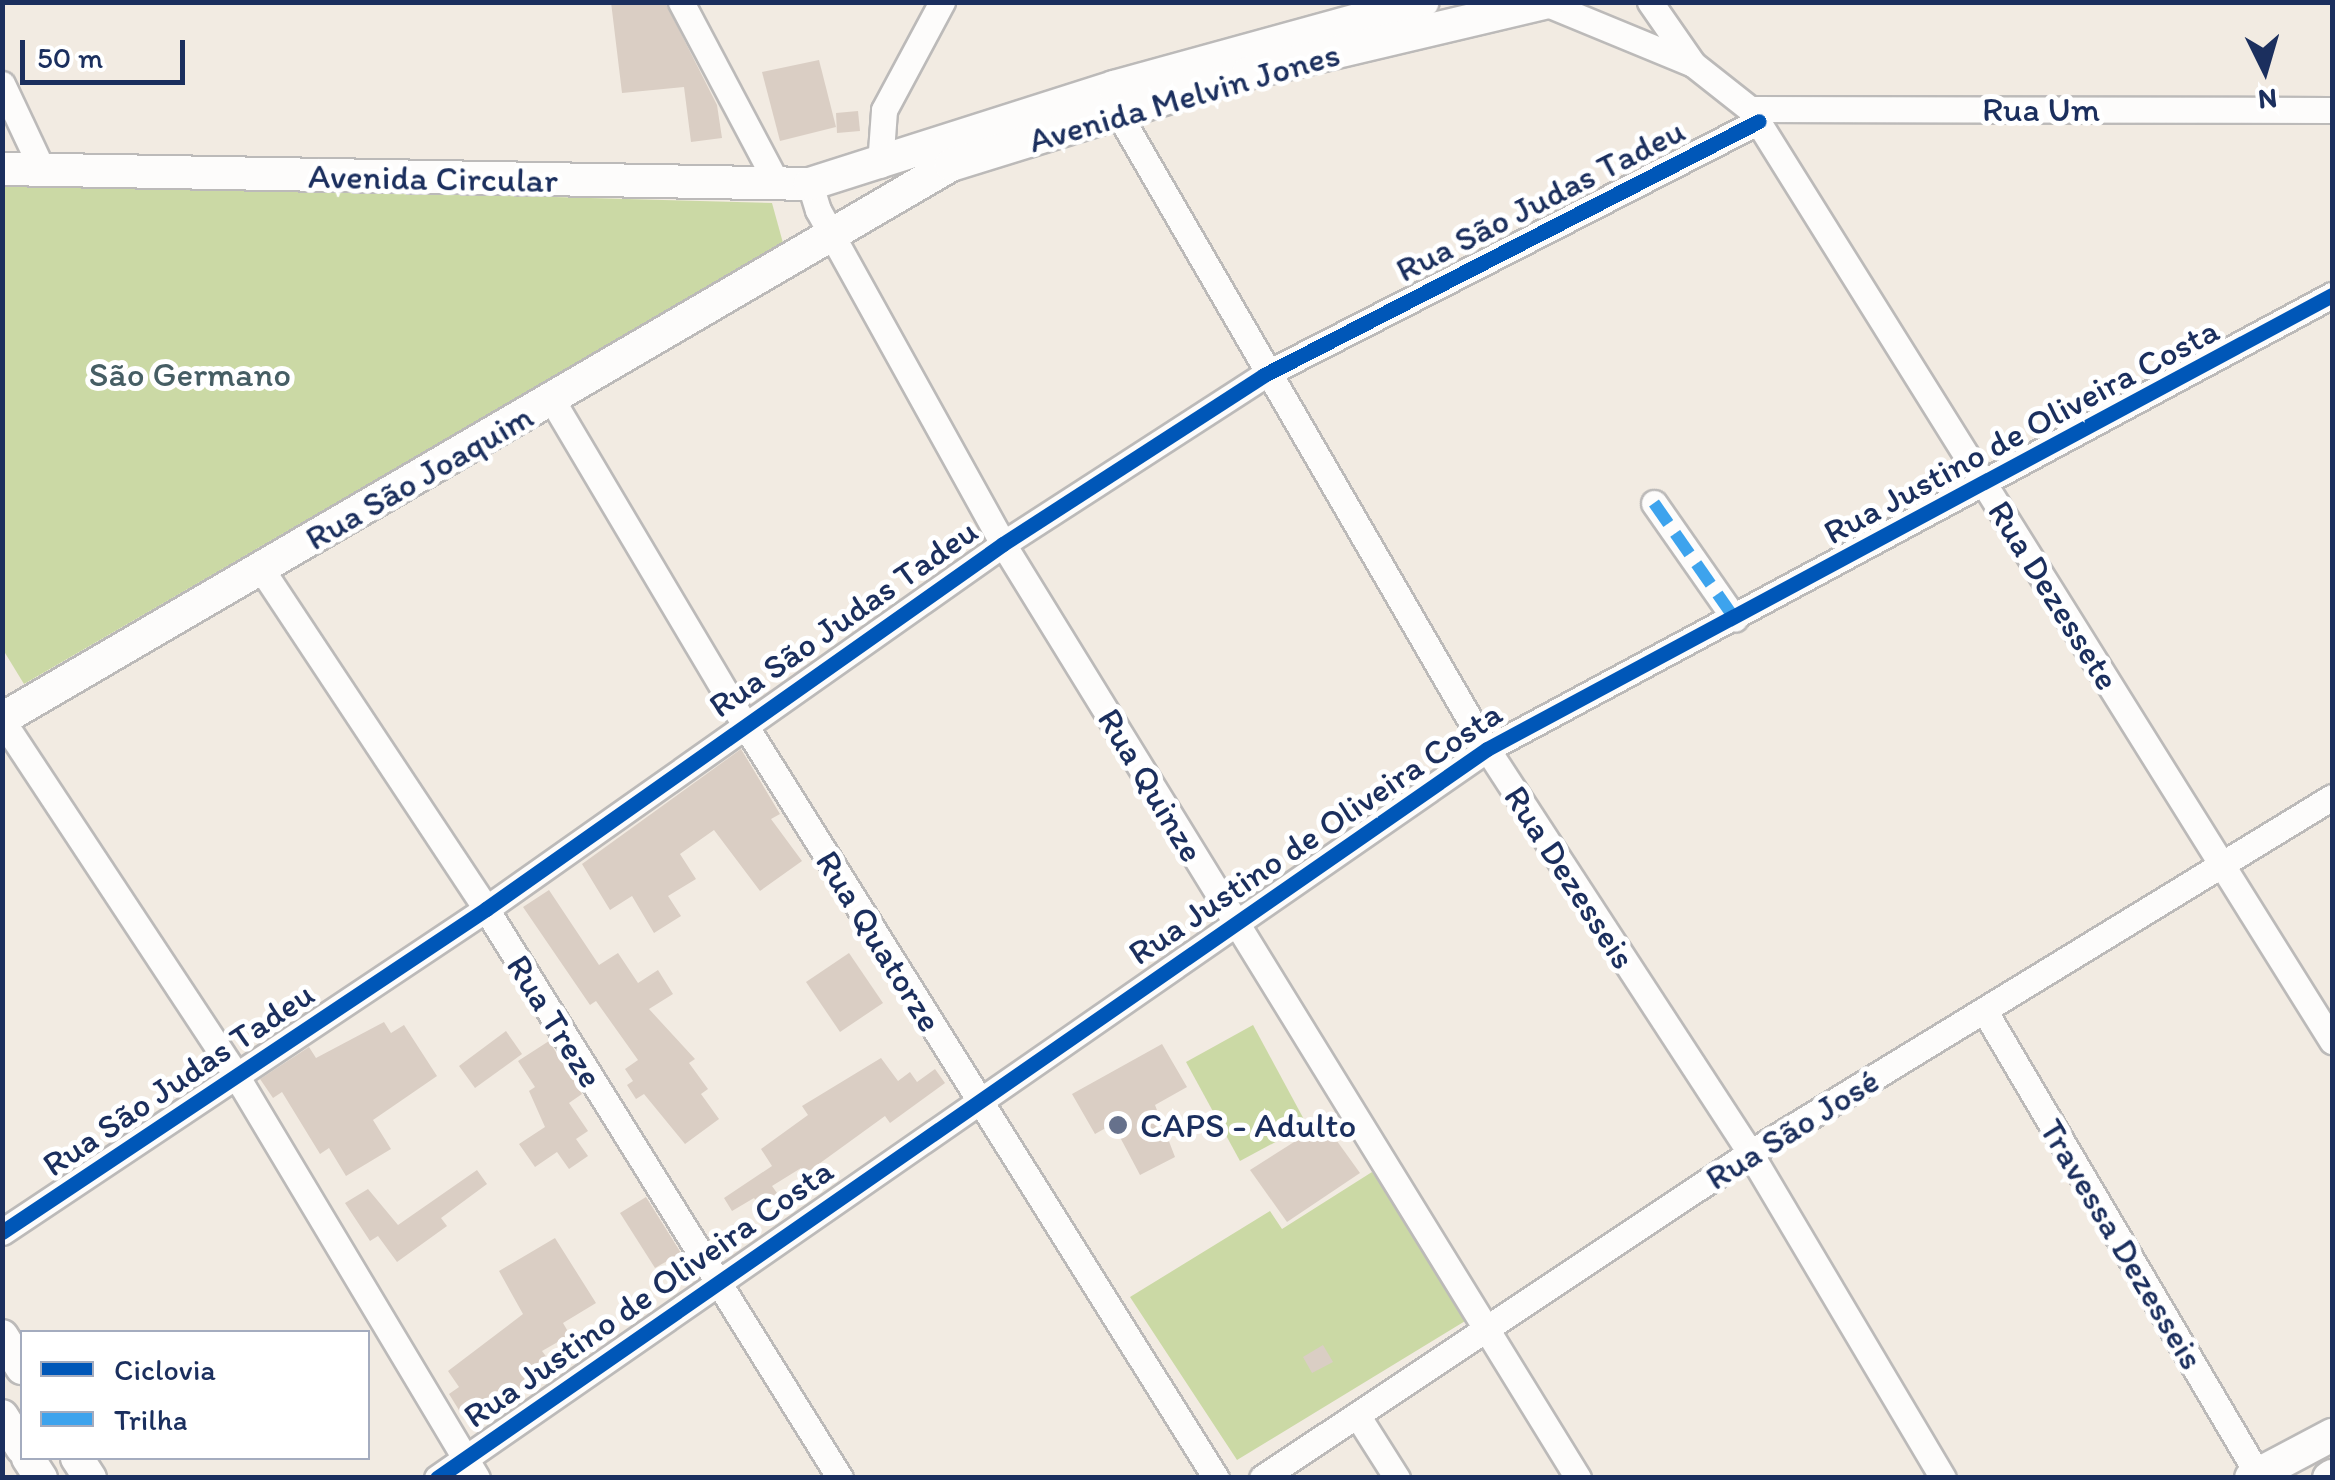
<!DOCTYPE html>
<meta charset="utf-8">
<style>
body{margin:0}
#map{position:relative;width:2335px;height:1480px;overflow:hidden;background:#f2ebe2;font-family:Itim,sans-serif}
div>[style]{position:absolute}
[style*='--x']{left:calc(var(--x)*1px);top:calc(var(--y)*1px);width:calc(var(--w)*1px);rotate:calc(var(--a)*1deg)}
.green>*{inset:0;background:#cbd9a5}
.building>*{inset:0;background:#dacec4}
.roads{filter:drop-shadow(2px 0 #bcbab9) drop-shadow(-2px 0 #bcbab9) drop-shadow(0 2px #bcbab9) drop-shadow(0 -2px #bcbab9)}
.minor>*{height:25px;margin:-12.5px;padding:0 12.5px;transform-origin:12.5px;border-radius:12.5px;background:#fdfcfb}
.major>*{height:32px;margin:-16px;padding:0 16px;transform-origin:16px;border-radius:16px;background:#fdfcfb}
.quiet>*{height:12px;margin-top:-6px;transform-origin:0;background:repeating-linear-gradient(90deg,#3da3ed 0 25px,transparent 0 37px)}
.cycleway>*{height:15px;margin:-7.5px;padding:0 7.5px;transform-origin:7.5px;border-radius:7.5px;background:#0057b8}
.dots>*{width:28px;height:28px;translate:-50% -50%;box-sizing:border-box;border:5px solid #fff;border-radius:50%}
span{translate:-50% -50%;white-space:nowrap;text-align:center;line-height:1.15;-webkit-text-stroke:10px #fff;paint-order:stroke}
.street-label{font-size:35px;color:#1b2f5e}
.park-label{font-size:35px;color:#465e64}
.poi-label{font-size:35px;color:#1b2f5e}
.left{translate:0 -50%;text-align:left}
.frame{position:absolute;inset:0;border:5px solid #1b2f5e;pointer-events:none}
.legend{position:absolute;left:20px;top:1330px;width:350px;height:130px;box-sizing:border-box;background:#fff;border:2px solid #a4acbf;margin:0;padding:12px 18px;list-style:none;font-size:30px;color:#1b2f5e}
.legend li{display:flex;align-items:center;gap:20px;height:50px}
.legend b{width:50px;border:2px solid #a4acbf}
.north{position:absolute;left:2215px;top:20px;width:100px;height:100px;-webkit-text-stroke:8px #fff;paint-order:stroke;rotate:175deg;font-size:28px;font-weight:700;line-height:40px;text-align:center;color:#1b2f5e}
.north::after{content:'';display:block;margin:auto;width:35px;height:45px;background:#1b2f5e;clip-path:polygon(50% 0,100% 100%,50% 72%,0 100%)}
.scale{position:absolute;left:20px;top:40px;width:165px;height:45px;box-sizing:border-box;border:5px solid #1b2f5e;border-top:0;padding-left:12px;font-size:30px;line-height:35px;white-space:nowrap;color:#1b2f5e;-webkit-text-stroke:8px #fff;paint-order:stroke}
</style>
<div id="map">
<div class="green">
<div style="clip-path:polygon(2px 182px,772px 203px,783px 243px,24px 684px,2px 648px)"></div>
<div style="clip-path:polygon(1253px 1025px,1307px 1125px,1240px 1161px,1186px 1062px)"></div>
<div style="clip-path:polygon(1372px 1172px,1475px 1315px,1237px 1460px,1130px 1297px,1270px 1211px,1282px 1229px)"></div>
</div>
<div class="building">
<div style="clip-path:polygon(611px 2px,665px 2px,717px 105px,722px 138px,691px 142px,684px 87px,622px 93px)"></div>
<div style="clip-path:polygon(819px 60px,836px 127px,780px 141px,762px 72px)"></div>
<div style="clip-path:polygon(858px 111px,860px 131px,837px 133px,836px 113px)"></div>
<div style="clip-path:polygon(741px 749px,780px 814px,771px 819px,802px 861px,760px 891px,714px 830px,680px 854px,696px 879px,668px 896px,681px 916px,654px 933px,632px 896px,610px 910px,582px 864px)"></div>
<div style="clip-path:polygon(549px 890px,599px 965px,618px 953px,638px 983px,658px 970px,673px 994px,649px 1009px,695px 1059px,689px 1063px,708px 1089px,701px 1094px,719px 1119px,685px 1144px,644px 1094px,636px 1099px,627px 1085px,633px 1081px,625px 1069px,638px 1060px,596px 1001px,590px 1005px,523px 907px)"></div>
<div style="clip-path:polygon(849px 953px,883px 1003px,840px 1032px,806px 982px)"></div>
<div style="clip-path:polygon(384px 1022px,391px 1033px,404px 1025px,437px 1076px,373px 1120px,391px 1149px,346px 1176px,329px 1148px,320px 1154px,282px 1092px,273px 1098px,260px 1079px,309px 1047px,316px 1058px)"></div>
<div style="clip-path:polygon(506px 1031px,522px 1054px,475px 1088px,459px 1066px)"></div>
<div style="clip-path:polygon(549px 1041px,582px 1094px,569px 1103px,588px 1131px,576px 1139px,588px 1156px,569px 1169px,557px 1152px,535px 1167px,519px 1144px,545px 1127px,529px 1091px,535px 1087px,518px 1061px)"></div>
<div style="clip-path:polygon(1162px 1044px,1187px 1087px,1155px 1105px,1175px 1157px,1140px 1175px,1113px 1124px,1095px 1134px,1072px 1094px)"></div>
<div style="clip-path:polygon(881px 1058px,898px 1081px,910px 1072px,917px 1082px,935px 1069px,945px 1083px,890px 1123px,885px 1116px,805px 1174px,801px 1168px,772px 1186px,777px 1193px,759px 1205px,754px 1198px,732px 1211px,724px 1198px,772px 1166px,761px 1149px,808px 1115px,802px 1106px)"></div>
<div style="clip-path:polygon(1324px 1123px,1360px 1173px,1287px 1222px,1250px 1170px)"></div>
<div style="clip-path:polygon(477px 1170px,487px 1184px,441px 1218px,447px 1226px,397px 1262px,378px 1236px,370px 1241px,345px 1203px,368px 1189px,398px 1225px)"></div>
<div style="clip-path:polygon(646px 1197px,681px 1253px,655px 1268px,620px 1213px)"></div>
<div style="clip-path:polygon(555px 1238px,596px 1303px,563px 1323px,570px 1335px,542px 1351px,551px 1363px,470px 1428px,449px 1394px,459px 1387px,448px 1371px,523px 1314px,499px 1271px)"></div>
<div style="clip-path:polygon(1323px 1345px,1333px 1362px,1312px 1373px,1303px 1357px)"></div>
</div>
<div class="roads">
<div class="minor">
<div style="--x:681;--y:2;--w:207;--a:62.1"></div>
<div style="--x:1650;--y:2;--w:75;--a:55.3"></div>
<div style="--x:1545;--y:3;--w:160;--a:22.4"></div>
<div style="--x:1693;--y:64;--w:73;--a:38.3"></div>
<div style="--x:1750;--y:109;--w:1099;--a:58.02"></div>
<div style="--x:2;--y:84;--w:96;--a:64.8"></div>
<div style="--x:1750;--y:109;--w:582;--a:0.1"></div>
<div style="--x:1118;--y:113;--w:735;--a:59.88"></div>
<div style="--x:1487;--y:749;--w:482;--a:56.9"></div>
<div style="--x:1750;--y:1153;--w:378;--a:59.3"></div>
<div style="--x:880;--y:165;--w:55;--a:-85.8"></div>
<div style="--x:884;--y:110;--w:123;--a:-61.8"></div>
<div style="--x:810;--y:184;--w:27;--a:73"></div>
<div style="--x:818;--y:210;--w:382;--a:61"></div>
<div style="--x:1003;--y:544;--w:1097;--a:58.38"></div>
<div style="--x:552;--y:400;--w:374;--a:59.3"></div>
<div style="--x:743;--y:722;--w:892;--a:57.97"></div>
<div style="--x:1654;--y:503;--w:141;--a:55.1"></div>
<div style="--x:262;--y:570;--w:406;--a:56.5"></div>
<div style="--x:486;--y:909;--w:670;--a:58.11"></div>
<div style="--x:2;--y:720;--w:427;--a:56.6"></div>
<div style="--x:237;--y:1077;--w:467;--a:59.1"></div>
<div style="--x:1984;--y:1010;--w:543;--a:59.47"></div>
<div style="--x:2;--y:1232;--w:582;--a:-33.72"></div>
<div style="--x:486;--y:909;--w:633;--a:-35.22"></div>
<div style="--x:1003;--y:544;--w:311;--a:-32.9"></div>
<div style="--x:1264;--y:375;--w:556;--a:-27.16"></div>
<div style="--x:1357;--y:1415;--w:75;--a:57.6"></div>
<div style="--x:437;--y:1478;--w:1278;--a:-34.77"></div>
<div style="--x:1487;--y:749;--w:959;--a:-28.25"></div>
<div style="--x:1262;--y:1478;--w:586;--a:-33.66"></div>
<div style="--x:1750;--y:1153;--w:682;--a:-31.45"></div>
</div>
<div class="major">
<div style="--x:2;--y:169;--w:808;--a:1.06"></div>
<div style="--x:810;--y:184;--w:319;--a:-17.7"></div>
<div style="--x:1114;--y:87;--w:320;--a:-15.4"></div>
<div style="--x:2;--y:719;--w:1099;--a:-30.28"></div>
<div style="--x:951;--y:165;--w:311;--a:-17.2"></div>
<div style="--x:1248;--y:73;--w:308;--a:-13.3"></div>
<div style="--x:2;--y:1336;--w:38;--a:58"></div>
<div style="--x:2;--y:1416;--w:38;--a:58"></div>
<div style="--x:28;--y:1458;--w:24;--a:57"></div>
<div style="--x:77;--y:1458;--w:24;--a:57"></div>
<div style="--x:2251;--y:1478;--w:92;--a:-28"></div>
<div style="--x:2329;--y:1478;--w:4;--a:-34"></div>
</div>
</div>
<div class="quiet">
<div style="--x:1654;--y:503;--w:141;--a:55.1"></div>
</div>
<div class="cycleway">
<div style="--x:2;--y:1232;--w:582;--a:-33.72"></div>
<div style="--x:486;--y:909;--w:633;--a:-35.22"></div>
<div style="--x:1003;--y:544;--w:311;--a:-32.9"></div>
<div style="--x:1264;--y:375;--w:556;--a:-27.16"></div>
<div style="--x:437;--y:1478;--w:1278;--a:-34.77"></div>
<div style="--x:1487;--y:749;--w:959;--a:-28.25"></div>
</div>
<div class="dots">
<div style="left:1118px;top:1125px;background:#66718c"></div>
</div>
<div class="street-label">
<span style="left:1184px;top:97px;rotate:-16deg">Avenida Melvin Jones</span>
<span style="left:2041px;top:109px">Rua Um</span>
<span style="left:433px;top:178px;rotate:1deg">Avenida Circular</span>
<span style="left:1540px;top:200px;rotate:-27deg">Rua São Judas Tadeu</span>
<span style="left:2021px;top:431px;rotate:-28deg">Rua Justino de Oliveira Costa</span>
<span style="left:419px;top:477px;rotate:-30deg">Rua São Joaquim</span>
<span style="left:2054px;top:595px;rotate:58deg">Rua Dezessete</span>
<span style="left:843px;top:618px;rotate:-35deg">Rua São Judas Tadeu</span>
<span style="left:1151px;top:785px;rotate:59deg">Rua Quinze</span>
<span style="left:1315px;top:833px;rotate:-34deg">Rua Justino de Oliveira Costa</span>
<span style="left:1570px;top:877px;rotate:57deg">Rua Dezesseis</span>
<span style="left:879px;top:941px;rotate:58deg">Rua Quatorze</span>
<span style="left:555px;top:1021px;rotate:58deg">Rua Treze</span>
<span style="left:178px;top:1079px;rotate:-34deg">Rua São Judas Tadeu</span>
<span style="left:1792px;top:1129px;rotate:-32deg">Rua São José</span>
<span style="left:2122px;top:1244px;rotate:59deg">Travessa Dezesseis</span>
<span style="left:648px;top:1293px;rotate:-35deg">Rua Justino de Oliveira Costa</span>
</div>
<div class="park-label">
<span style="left:190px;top:374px">São Germano</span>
</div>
<div class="poi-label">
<span class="left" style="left:1140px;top:1125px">CAPS - Adulto</span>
</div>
<div class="frame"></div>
<ul class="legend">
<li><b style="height:12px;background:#0057b8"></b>Ciclovia</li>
<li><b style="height:12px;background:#3da3ed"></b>Trilha</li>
</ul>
<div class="north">N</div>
<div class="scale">50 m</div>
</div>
